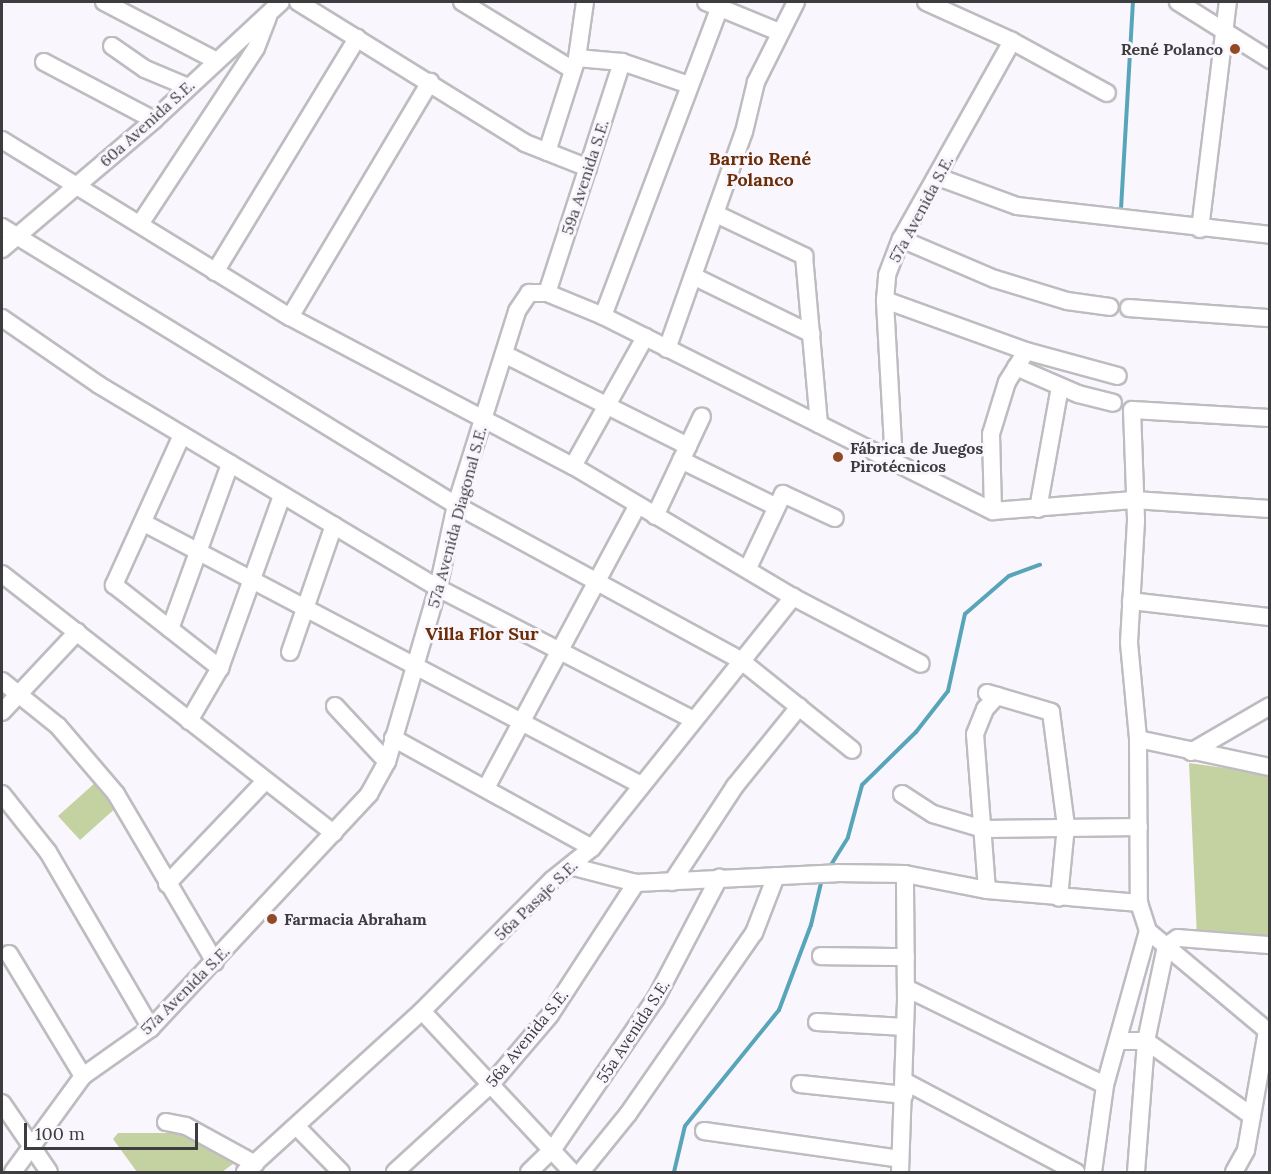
<!DOCTYPE html>
<meta charset="utf-8">
<style>
body{margin:0}
#map{position:relative;width:1271px;height:1174px;overflow:hidden;background:#f9f7fd;font-family:Lora,serif}
div>[style]{position:absolute}
[style*='--x']{left:calc(var(--x)*1px);top:calc(var(--y)*1px);width:calc(var(--w)*1px);rotate:calc(var(--a)*1deg)}
.green>*{inset:0;background:#c4d2a1}
.stream>*{height:4px;margin:-2px;padding:0 2px;transform-origin:2px;border-radius:2px;background:#58a5ba}
.roads{filter:drop-shadow(2px 0 #bebcc1) drop-shadow(-2px 0 #bebcc1) drop-shadow(0 2px #bebcc1) drop-shadow(0 -2px #bebcc1)}
.minor>*{height:16px;margin:-8px;padding:0 8px;transform-origin:8px;border-radius:8px;background:#fff}
.dots>*{width:16px;height:16px;translate:-50% -50%;box-sizing:border-box;border:3px solid #f9f7fd;border-radius:50%}
span{translate:-50% -50%;white-space:nowrap;text-align:center;line-height:1.15;-webkit-text-stroke:6px #f9f7fd;paint-order:stroke}
.poi-label{font-size:16px;color:#3d3c3e;font-weight:700}
.right{translate:-100% -50%;text-align:right}
.left{translate:0 -50%;text-align:left}
.street-label{font-size:16px;color:#3d3c3e}
.neighbourhood-label{font-size:18px;color:#6b2d07;font-weight:700}
.frame{position:absolute;inset:0;border:3px solid #3d3c3e;pointer-events:none}
.scale{position:absolute;left:24px;top:1123px;width:174px;height:27px;box-sizing:border-box;border:3px solid #3d3c3e;border-top:0;padding-left:8px;font-size:18px;line-height:21px;white-space:nowrap;color:#3d3c3e;-webkit-text-stroke:4px #f9f7fd;paint-order:stroke}
</style>
<div id="map">
<div class="green">
<div style="clip-path:polygon(1189px 763px,1269px 774px,1269px 943px,1197px 938px)"></div>
<div style="clip-path:polygon(96px 782px,118px 806px,80px 840px,58px 816px)"></div>
<div style="clip-path:polygon(118px 1133px,186px 1133px,237px 1161px,222px 1172px,137px 1172px,113px 1139px)"></div>
</div>
<div class="stream">
<div style="--x:1121;--y:209;--w:207;--a:-86.7"></div>
<div style="--x:829;--y:868;--w:36;--a:-58"></div>
<div style="--x:848;--y:837;--w:54;--a:-74.9"></div>
<div style="--x:862;--y:785;--w:76;--a:-44.5"></div>
<div style="--x:916;--y:732;--w:52;--a:-52"></div>
<div style="--x:948;--y:691;--w:79;--a:-77.6"></div>
<div style="--x:965;--y:614;--w:58;--a:-40.8"></div>
<div style="--x:1009;--y:576;--w:33;--a:-20"></div>
<div style="--x:674;--y:1172;--w:47;--a:-76.6"></div>
<div style="--x:685;--y:1126;--w:149;--a:-51"></div>
<div style="--x:779;--y:1010;--w:91;--a:-69.4"></div>
<div style="--x:811;--y:925;--w:47;--a:-76.6"></div>
</div>
<div class="roads">
<div class="minor">
<div style="--x:104;--y:2;--w:125;--a:27.6"></div>
<div style="--x:298;--y:2;--w:267;--a:31.8"></div>
<div style="--x:525;--y:143;--w:68;--a:21.6"></div>
<div style="--x:462;--y:2;--w:130;--a:31.5"></div>
<div style="--x:706;--y:2;--w:79;--a:22.3"></div>
<div style="--x:926;--y:2;--w:94;--a:24.4"></div>
<div style="--x:1012;--y:41;--w:108;--a:28.7"></div>
<div style="--x:1178;--y:2;--w:109;--a:32.2"></div>
<div style="--x:112;--y:46;--w:40;--a:34.9"></div>
<div style="--x:145;--y:69;--w:47;--a:22.7"></div>
<div style="--x:577;--y:58;--w:45;--a:5.1"></div>
<div style="--x:622;--y:62;--w:71;--a:18.9"></div>
<div style="--x:44;--y:62;--w:124;--a:27.8"></div>
<div style="--x:2;--y:140;--w:338;--a:31.6"></div>
<div style="--x:290;--y:317;--w:320;--a:27.8"></div>
<div style="--x:573;--y:466;--w:256;--a:30.8"></div>
<div style="--x:793;--y:597;--w:144;--a:27.6"></div>
<div style="--x:547;--y:152;--w:99;--a:-72.3"></div>
<div style="--x:577;--y:58;--w:57;--a:-81.9"></div>
<div style="--x:938;--y:177;--w:84;--a:20.2"></div>
<div style="--x:1017;--y:206;--w:255;--a:6.5"></div>
<div style="--x:716;--y:214;--w:98;--a:25.5"></div>
<div style="--x:804;--y:256;--w:169;--a:84.9"></div>
<div style="--x:140;--y:224;--w:211;--a:-56.6"></div>
<div style="--x:256;--y:48;--w:34;--a:-69"></div>
<div style="--x:2;--y:227;--w:532;--a:31.48"></div>
<div style="--x:456;--y:505;--w:322;--a:28.6"></div>
<div style="--x:739;--y:659;--w:145;--a:38.8"></div>
<div style="--x:1200;--y:229;--w:229;--a:-83"></div>
<div style="--x:901;--y:239;--w:102;--a:23.1"></div>
<div style="--x:995;--y:279;--w:75;--a:17"></div>
<div style="--x:1067;--y:301;--w:43;--a:7.9"></div>
<div style="--x:2;--y:249;--w:199;--a:-40.3"></div>
<div style="--x:154;--y:120;--w:173;--a:-42.9"></div>
<div style="--x:215;--y:272;--w:274;--a:-58.7"></div>
<div style="--x:693;--y:276;--w:132;--a:26"></div>
<div style="--x:547;--y:293;--w:243;--a:-72"></div>
<div style="--x:885;--y:300;--w:150;--a:19.9"></div>
<div style="--x:1026;--y:351;--w:95;--a:15.2"></div>
<div style="--x:1129;--y:308;--w:141;--a:4.1"></div>
<div style="--x:603;--y:316;--w:330;--a:-69.3"></div>
<div style="--x:290;--y:317;--w:274;--a:-59.2"></div>
<div style="--x:2;--y:318;--w:118;--a:34.6"></div>
<div style="--x:99;--y:385;--w:395;--a:30.9"></div>
<div style="--x:438;--y:588;--w:286;--a:27.3"></div>
<div style="--x:667;--y:349;--w:230;--a:-70.5"></div>
<div style="--x:744;--y:132;--w:51;--a:-76.5"></div>
<div style="--x:756;--y:82;--w:89;--a:-63.4"></div>
<div style="--x:504;--y:354;--w:206;--a:26.6"></div>
<div style="--x:1016;--y:367;--w:68;--a:23.5"></div>
<div style="--x:1078;--y:394;--w:36;--a:14"></div>
<div style="--x:1270;--y:418;--w:138;--a:-176.7"></div>
<div style="--x:1132;--y:410;--w:111;--a:87.9"></div>
<div style="--x:1136;--y:521;--w:122;--a:93.3"></div>
<div style="--x:1129;--y:643;--w:96;--a:84.6"></div>
<div style="--x:1138;--y:739;--w:164;--a:89.7"></div>
<div style="--x:1139;--y:903;--w:29;--a:72"></div>
<div style="--x:1148;--y:931;--w:159;--a:39.9"></div>
<div style="--x:182;--y:435;--w:165;--a:114.4"></div>
<div style="--x:114;--y:585;--w:135;--a:38.1"></div>
<div style="--x:681;--y:460;--w:105;--a:26.1"></div>
<div style="--x:894;--y:463;--w:163;--a:-93.2"></div>
<div style="--x:885;--y:300;--w:25;--a:-85"></div>
<div style="--x:887;--y:275;--w:39;--a:-69"></div>
<div style="--x:901;--y:239;--w:227;--a:-60.7"></div>
<div style="--x:573;--y:466;--w:148;--a:-60.8"></div>
<div style="--x:1038;--y:509;--w:124;--a:-79.8"></div>
<div style="--x:993;--y:511;--w:77;--a:-91.5"></div>
<div style="--x:991;--y:434;--w:54;--a:-72.9"></div>
<div style="--x:1007;--y:382;--w:36;--a:-58"></div>
<div style="--x:655;--y:516;--w:110;--a:-64.8"></div>
<div style="--x:144;--y:523;--w:560;--a:27.8"></div>
<div style="--x:748;--y:568;--w:82;--a:-64.7"></div>
<div style="--x:783;--y:494;--w:57;--a:24.8"></div>
<div style="--x:2;--y:574;--w:421;--a:38"></div>
<div style="--x:1131;--y:601;--w:140;--a:6.6"></div>
<div style="--x:170;--y:629;--w:176;--a:-70"></div>
<div style="--x:290;--y:652;--w:134;--a:-70.9"></div>
<div style="--x:2;--y:681;--w:72;--a:38.8"></div>
<div style="--x:58;--y:726;--w:89;--a:49.5"></div>
<div style="--x:116;--y:794;--w:195;--a:59.5"></div>
<div style="--x:987;--y:693;--w:67;--a:16.5"></div>
<div style="--x:1051;--y:712;--w:115;--a:82.5"></div>
<div style="--x:1066;--y:826;--w:72;--a:95.6"></div>
<div style="--x:335;--y:706;--w:76;--a:47.1"></div>
<div style="--x:2;--y:712;--w:110;--a:-46.8"></div>
<div style="--x:189;--y:721;--w:61;--a:-59.7"></div>
<div style="--x:220;--y:668;--w:183;--a:-70.2"></div>
<div style="--x:393;--y:738;--w:227;--a:28.9"></div>
<div style="--x:1138;--y:739;--w:135;--a:12"></div>
<div style="--x:1191;--y:752;--w:91;--a:-30.2"></div>
<div style="--x:486;--y:788;--w:320;--a:-61.8"></div>
<div style="--x:2;--y:794;--w:74;--a:51.6"></div>
<div style="--x:48;--y:852;--w:204;--a:59.7"></div>
<div style="--x:902;--y:794;--w:37;--a:33"></div>
<div style="--x:933;--y:814;--w:52;--a:16.7"></div>
<div style="--x:983;--y:829;--w:156;--a:-0.7"></div>
<div style="--x:570;--y:866;--w:68;--a:14.4"></div>
<div style="--x:636;--y:883;--w:201;--a:-2.8"></div>
<div style="--x:837;--y:873;--w:68;--a:0.8"></div>
<div style="--x:905;--y:874;--w:84;--a:11"></div>
<div style="--x:987;--y:890;--w:153;--a:4.9"></div>
<div style="--x:672;--y:882;--w:115;--a:-56.7"></div>
<div style="--x:735;--y:786;--w:102;--a:-51"></div>
<div style="--x:167;--y:884;--w:142;--a:-46.4"></div>
<div style="--x:987;--y:890;--w:156;--a:-94.4"></div>
<div style="--x:975;--y:734;--w:27;--a:-68"></div>
<div style="--x:985;--y:709;--w:18;--a:-47"></div>
<div style="--x:9;--y:954;--w:143;--a:58.8"></div>
<div style="--x:821;--y:956;--w:85;--a:0.7"></div>
<div style="--x:906;--y:988;--w:221;--a:26"></div>
<div style="--x:422;--y:1011;--w:220;--a:47"></div>
<div style="--x:817;--y:1022;--w:88;--a:3.3"></div>
<div style="--x:1118;--y:1041;--w:28;--a:0"></div>
<div style="--x:1146;--y:1041;--w:130;--a:35.3"></div>
<div style="--x:904;--y:1081;--w:195;--a:27.9"></div>
<div style="--x:800;--y:1084;--w:105;--a:6"></div>
<div style="--x:2;--y:1103;--w:83;--a:55.7"></div>
<div style="--x:166;--y:1122;--w:20;--a:11"></div>
<div style="--x:186;--y:1126;--w:79;--a:28.8"></div>
<div style="--x:297;--y:1127;--w:63;--a:45.6"></div>
<div style="--x:704;--y:1131;--w:198;--a:8.1"></div>
<div style="--x:13;--y:1172;--w:119;--a:-53.9"></div>
<div style="--x:83;--y:1076;--w:83;--a:-35.2"></div>
<div style="--x:151;--y:1028;--w:320;--a:-47"></div>
<div style="--x:369;--y:794;--w:37;--a:-61"></div>
<div style="--x:387;--y:762;--w:181;--a:-73.7"></div>
<div style="--x:438;--y:588;--w:85;--a:-77.8"></div>
<div style="--x:456;--y:505;--w:203;--a:-72.5"></div>
<div style="--x:517;--y:311;--w:22;--a:-56"></div>
<div style="--x:529;--y:293;--w:18;--a:0"></div>
<div style="--x:547;--y:293;--w:61;--a:22.3"></div>
<div style="--x:603;--y:316;--w:436;--a:26.6"></div>
<div style="--x:993;--y:511;--w:141;--a:-4.5"></div>
<div style="--x:1134;--y:500;--w:136;--a:3.8"></div>
<div style="--x:245;--y:1172;--w:239;--a:-42.3"></div>
<div style="--x:422;--y:1011;--w:185;--a:-45.2"></div>
<div style="--x:552;--y:880;--w:51;--a:-38.7"></div>
<div style="--x:592;--y:848;--w:322;--a:-51.3"></div>
<div style="--x:395;--y:1172;--w:132;--a:-42.5"></div>
<div style="--x:492;--y:1083;--w:89;--a:-49.5"></div>
<div style="--x:550;--y:1015;--w:158;--a:-56.9"></div>
<div style="--x:529;--y:1172;--w:33;--a:-44"></div>
<div style="--x:553;--y:1149;--w:183;--a:-55.7"></div>
<div style="--x:656;--y:998;--w:136;--a:-62.3"></div>
<div style="--x:581;--y:1172;--w:75;--a:-51"></div>
<div style="--x:628;--y:1114;--w:221;--a:-55.2"></div>
<div style="--x:754;--y:933;--w:61;--a:-68.9"></div>
<div style="--x:900;--y:1172;--w:173;--a:-88"></div>
<div style="--x:906;--y:999;--w:125;--a:-90.5"></div>
<div style="--x:1093;--y:1172;--w:88;--a:-82.1"></div>
<div style="--x:1105;--y:1085;--w:160;--a:-74.4"></div>
<div style="--x:1136;--y:1172;--w:131;--a:-85.6"></div>
<div style="--x:1146;--y:1041;--w:97;--a:-78.1"></div>
<div style="--x:1166;--y:946;--w:14;--a:-34"></div>
<div style="--x:1178;--y:938;--w:92;--a:4.4"></div>
<div style="--x:1234;--y:1172;--w:25;--a:-61"></div>
<div style="--x:1246;--y:1150;--w:121;--a:-80"></div>
</div>
</div>
<div class="dots">
<div style="left:1235px;top:49px;background:#914a25"></div>
<div style="left:838px;top:457px;background:#914a25"></div>
<div style="left:272px;top:919px;background:#914a25"></div>
</div>
<div class="poi-label">
<span class="right" style="left:1223px;top:49px">René Polanco</span>
<span class="left" style="left:850px;top:457px">Fábrica de Juegos<br>Pirotécnicos</span>
<span class="left" style="left:284px;top:919px">Farmacia Abraham</span>
</div>
<div class="street-label">
<span style="left:147px;top:123px;rotate:-42deg">60a Avenida S.E.</span>
<span style="left:585px;top:177px;rotate:-72deg">59a Avenida S.E.</span>
<span style="left:921px;top:209px;rotate:-62deg">57a Avenida S.E.</span>
<span style="left:457px;top:517px;rotate:-75deg">57a Avenida Diagonal S.E.</span>
<span style="left:536px;top:900px;rotate:-44deg">56a Pasaje S.E.</span>
<span style="left:185px;top:990px;rotate:-45deg">57a Avenida S.E.</span>
<span style="left:633px;top:1031px;rotate:-57deg">55a Avenida S.E.</span>
<span style="left:527px;top:1038px;rotate:-51deg">56a Avenida S.E.</span>
</div>
<div class="neighbourhood-label">
<span style="left:760px;top:170px">Barrio René<br>Polanco</span>
<span style="left:482px;top:634px">Villa Flor Sur</span>
</div>
<div class="frame"></div>
<div class="scale">100 m</div>
</div>
